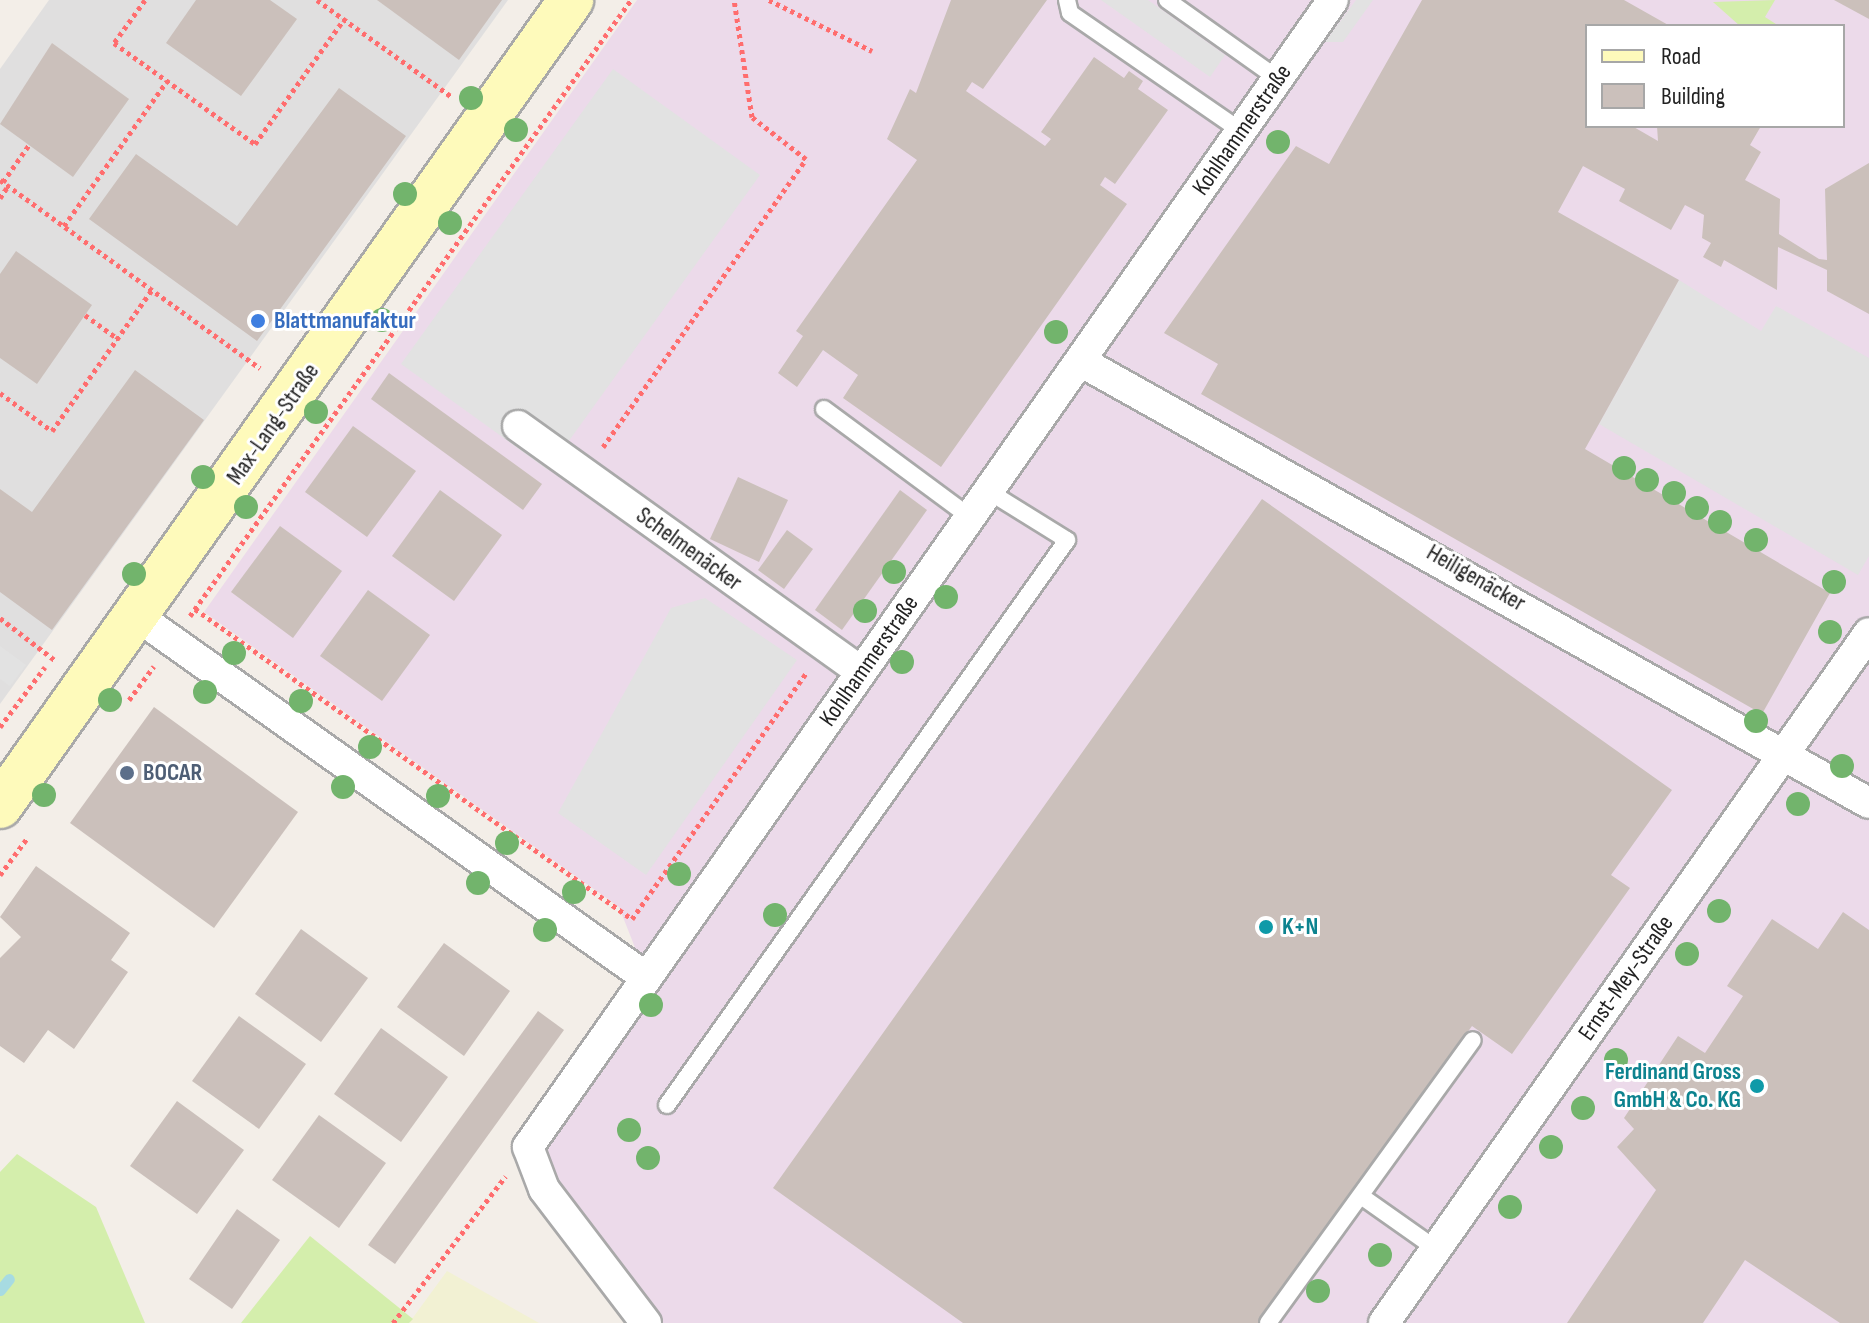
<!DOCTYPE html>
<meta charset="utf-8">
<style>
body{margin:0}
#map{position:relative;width:1869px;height:1323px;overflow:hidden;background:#f3eee8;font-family:"Sofia Sans Condensed",sans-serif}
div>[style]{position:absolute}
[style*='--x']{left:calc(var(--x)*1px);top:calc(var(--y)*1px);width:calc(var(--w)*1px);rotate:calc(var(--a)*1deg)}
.residential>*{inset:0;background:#e0dfdf}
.industrial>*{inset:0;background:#ecdaea}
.farmland>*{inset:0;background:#f2f1d3}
.grass>*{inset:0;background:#d4eeac}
.parking>*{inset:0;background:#e2e2e2}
.stream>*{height:11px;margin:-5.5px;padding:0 5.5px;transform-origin:5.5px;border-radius:5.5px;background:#a7dbe2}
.building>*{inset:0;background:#cbc0bb}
.path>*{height:5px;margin-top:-2.5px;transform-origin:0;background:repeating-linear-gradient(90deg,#ff6d6e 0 4px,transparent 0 8px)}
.roads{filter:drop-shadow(2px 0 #a9a9a9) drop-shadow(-2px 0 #a9a9a9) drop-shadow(0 2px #a9a9a9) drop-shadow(0 -2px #a9a9a9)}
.service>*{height:16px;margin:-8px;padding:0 8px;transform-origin:8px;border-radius:8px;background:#fff}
.minor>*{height:30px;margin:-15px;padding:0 15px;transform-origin:15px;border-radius:15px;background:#fff}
.secondary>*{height:44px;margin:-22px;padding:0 22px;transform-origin:22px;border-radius:22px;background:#fefabb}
.trees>*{width:24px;height:24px;margin:-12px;border-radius:50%;background:#72b46c}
.dots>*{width:22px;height:22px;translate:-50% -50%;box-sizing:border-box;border:4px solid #fff;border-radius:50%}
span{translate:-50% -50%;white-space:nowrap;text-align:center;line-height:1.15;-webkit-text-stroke:6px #fff;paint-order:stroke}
.street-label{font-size:24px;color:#222}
.shop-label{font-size:24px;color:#366cbe;font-weight:700}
.left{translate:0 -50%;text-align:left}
.service-label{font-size:24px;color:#4e5e75;font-weight:700}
.culture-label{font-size:24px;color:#0d838f;font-weight:700}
.right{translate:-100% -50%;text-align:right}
.legend{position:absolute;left:1585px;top:24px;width:260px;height:104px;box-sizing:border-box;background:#fff;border:2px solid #a7a7a7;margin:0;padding:10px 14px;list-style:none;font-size:24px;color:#222}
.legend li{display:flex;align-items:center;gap:16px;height:40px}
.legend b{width:40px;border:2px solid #a7a7a7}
</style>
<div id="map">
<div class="residential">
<div style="clip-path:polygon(49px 0,508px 0,0 704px,0 69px)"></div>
</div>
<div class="industrial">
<div style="clip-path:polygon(evenodd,637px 0,1869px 0,1869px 1323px,646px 1323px,528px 1147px,647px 978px,619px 907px,204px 612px,637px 0,1587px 26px,1843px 26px,1843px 126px,1587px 126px,1587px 26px)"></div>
</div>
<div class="farmland">
<div style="clip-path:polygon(447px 1271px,539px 1323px,409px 1323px)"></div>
</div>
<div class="grass">
<div style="clip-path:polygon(1775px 0,1765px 17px,1779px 26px,1740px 26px,1713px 2px)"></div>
<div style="clip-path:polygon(17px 1154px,96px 1207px,145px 1323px,0 1323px,0 1172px)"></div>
<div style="clip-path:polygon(310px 1236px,413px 1319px,409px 1323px,241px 1323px)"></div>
</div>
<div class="parking">
<div style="clip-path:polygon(1101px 0,1148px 0,1225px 55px,1210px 77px)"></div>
<div style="clip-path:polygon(1356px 0,1373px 0,1343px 42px,1325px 42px)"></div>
<div style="clip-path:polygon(613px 69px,760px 175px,548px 470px,401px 364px)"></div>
<div style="clip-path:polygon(1679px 280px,1761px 331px,1776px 306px,1869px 358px,1869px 556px,1858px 575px,1599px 424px)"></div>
<div style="clip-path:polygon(705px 598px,797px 660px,646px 875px,558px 813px,671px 608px)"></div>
<div style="clip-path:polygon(0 646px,26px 665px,10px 686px,0 679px)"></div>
</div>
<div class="stream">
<div style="--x:0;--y:1290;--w:14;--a:-51"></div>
</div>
<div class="building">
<div style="clip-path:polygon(196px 0,270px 0,297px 19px,241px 96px,166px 43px)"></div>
<div style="clip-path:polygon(377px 0,502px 0,459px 60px)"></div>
<div style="clip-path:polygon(951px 0,1047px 0,983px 89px,972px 82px,966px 91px,1045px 146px,1051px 139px,1041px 132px,1094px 57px,1124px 78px,1129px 71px,1143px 81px,1138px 89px,1168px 110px,1115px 184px,1105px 177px,1100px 185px,1127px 204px,941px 467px,843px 398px,858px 375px,823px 350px,797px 387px,778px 373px,803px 336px,796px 331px,917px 160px,887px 139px,910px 89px,916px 93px)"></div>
<div style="clip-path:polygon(1422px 0,1624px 0,1670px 26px,1587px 26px,1587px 126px,1632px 126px,1658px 141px,1657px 126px,1761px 126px,1750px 145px,1761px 152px,1745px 180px,1780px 199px,1779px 234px,1819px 259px,1827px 260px,1825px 189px,1869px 163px,1869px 314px,1827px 291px,1827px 270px,1778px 247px,1777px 290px,1724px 260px,1721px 267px,1703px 257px,1711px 243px,1702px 238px,1704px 215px,1685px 205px,1671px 230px,1619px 201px,1625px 189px,1583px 166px,1558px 212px,1679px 280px,1585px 449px,1830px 593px,1762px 714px,1201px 394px,1218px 364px,1164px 333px,1296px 146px,1329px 164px)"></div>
<div style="clip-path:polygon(1834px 0,1869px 0,1869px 19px)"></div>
<div style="clip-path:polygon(52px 43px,129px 99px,73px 177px,0 124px)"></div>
<div style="clip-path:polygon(339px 88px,406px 136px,257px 341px,89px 219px,136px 154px,237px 226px)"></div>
<div style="clip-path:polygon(16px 251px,92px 305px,37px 384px,0 358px,0 274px)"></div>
<div style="clip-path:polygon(135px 370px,204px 420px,52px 630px,0 592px,0 489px,32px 512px)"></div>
<div style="clip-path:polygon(389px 373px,542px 484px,523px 510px,371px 399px)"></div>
<div style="clip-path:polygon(353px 426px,416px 471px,367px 537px,305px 492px)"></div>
<div style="clip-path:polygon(738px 477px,788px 500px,759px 562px,710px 539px)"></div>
<div style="clip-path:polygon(440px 490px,502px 535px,454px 601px,392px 556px)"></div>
<div style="clip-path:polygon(900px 490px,927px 510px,842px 630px,815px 610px)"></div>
<div style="clip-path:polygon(1262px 499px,1672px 790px,1611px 875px,1630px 888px,1512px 1054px,1472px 1026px,1261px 1323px,963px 1323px,773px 1188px)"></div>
<div style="clip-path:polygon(280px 526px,342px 571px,293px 638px,231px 592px)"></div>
<div style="clip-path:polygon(787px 530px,813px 549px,784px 589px,758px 570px)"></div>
<div style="clip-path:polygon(368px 590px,430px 635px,382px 701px,320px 656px)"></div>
<div style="clip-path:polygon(154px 707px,298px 812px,214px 928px,70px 823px)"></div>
<div style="clip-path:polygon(36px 866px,130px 933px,111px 960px,128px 972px,74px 1049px,48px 1030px,24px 1063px,0 1046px,0 958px,21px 937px,0 917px)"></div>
<div style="clip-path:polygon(1843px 912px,1869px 930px,1869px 1323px,1840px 1323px,1745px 1260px,1703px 1323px,1567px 1323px,1656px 1190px,1617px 1147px,1634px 1129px,1624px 1118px,1678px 1036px,1705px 1053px,1743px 996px,1727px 986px,1772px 919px,1818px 949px)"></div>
<div style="clip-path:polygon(301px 929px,368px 978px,321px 1042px,255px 994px)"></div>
<div style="clip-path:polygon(444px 943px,510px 991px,464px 1056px,397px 1007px)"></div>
<div style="clip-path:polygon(538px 1011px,564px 1030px,395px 1264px,368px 1245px)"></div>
<div style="clip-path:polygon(239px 1016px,306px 1064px,259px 1129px,192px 1081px)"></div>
<div style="clip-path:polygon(381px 1028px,448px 1077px,401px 1142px,334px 1094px)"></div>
<div style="clip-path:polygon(177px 1101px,244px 1150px,197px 1214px,130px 1166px)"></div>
<div style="clip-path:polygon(319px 1115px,386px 1163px,339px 1228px,272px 1180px)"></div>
<div style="clip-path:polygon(237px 1209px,280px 1240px,232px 1309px,189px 1279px)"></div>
</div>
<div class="path">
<div style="--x:145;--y:0;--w:53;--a:125.8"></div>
<div style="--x:114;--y:43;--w:173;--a:35.6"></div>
<div style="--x:255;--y:144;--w:153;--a:-54.5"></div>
<div style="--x:317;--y:0;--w:166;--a:35.7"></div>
<div style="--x:769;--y:0;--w:115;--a:26.3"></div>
<div style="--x:0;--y:180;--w:321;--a:35.9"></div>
<div style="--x:3;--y:182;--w:45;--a:-54.9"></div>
<div style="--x:0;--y:198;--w:14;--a:-56"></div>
<div style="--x:64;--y:226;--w:178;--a:-54.6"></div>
<div style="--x:85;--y:315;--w:41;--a:36"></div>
<div style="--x:0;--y:393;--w:64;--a:36.2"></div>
<div style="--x:52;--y:431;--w:173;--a:-54.7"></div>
<div style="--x:603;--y:447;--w:352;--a:-54.8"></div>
<div style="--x:806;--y:159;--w:68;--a:-142.1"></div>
<div style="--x:752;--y:117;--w:118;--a:-98.7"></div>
<div style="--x:195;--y:609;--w:536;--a:35.35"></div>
<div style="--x:632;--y:919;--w:301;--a:-54.7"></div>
<div style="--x:190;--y:616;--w:758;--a:-54.4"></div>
<div style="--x:0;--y:618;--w:71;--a:37.5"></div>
<div style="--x:129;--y:700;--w:42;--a:-53.7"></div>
<div style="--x:0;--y:727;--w:75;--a:-53.1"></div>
<div style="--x:0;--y:875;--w:47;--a:-53.6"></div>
<div style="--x:393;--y:1323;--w:185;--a:-52.5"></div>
</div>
<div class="roads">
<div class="service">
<div style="--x:1067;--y:0;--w:13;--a:77"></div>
<div style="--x:1070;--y:13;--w:208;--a:34.6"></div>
<div style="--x:1167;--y:0;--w:136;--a:35.4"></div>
<div style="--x:824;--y:409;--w:182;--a:36.5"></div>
<div style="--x:667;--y:1105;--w:692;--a:-54.7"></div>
<div style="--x:1067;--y:540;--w:93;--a:-148.2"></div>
<div style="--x:1361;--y:1196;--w:92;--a:35.2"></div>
<div style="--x:1268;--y:1323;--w:349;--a:-54.1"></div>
</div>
<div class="minor">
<div style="--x:1080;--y:361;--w:904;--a:29.26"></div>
<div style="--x:518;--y:426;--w:422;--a:35.6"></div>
<div style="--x:137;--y:616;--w:625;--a:35.37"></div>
<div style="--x:646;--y:1323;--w:168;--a:-127.3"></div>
<div style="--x:544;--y:1189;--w:45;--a:-110.9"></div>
<div style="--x:528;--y:1147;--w:1401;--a:-54.94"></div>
<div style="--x:1384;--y:1323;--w:843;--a:-54.9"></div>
</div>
<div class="secondary">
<div style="--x:0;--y:806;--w:988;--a:-54.68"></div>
</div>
</div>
<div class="trees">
<div style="left:471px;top:98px"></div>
<div style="left:516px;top:130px"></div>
<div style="left:1278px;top:142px"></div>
<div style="left:405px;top:194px"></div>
<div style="left:450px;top:223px"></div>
<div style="left:382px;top:320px"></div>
<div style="left:1056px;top:332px"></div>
<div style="left:316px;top:412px"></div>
<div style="left:1624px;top:468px"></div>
<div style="left:203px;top:477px"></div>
<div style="left:1647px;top:480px"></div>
<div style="left:1674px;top:493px"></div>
<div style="left:246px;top:507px"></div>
<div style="left:1697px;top:508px"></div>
<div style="left:1720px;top:522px"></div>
<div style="left:1756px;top:540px"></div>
<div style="left:894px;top:572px"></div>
<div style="left:134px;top:574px"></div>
<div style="left:1834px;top:582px"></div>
<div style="left:946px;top:597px"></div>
<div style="left:865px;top:611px"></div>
<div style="left:1830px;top:632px"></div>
<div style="left:234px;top:653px"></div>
<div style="left:902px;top:662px"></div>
<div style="left:205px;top:692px"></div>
<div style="left:110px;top:700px"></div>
<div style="left:301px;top:701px"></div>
<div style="left:1756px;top:721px"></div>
<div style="left:370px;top:747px"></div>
<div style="left:1842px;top:766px"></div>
<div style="left:343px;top:787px"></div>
<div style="left:44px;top:795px"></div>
<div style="left:438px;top:796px"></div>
<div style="left:1798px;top:804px"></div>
<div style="left:507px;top:843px"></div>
<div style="left:679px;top:874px"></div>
<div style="left:478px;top:883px"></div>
<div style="left:574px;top:892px"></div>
<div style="left:1719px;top:911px"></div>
<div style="left:775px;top:915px"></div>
<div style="left:545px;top:930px"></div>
<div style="left:1687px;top:954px"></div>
<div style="left:651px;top:1005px"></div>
<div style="left:1616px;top:1060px"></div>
<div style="left:1583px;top:1108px"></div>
<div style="left:629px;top:1130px"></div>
<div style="left:1551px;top:1147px"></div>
<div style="left:648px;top:1158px"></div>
<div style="left:1510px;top:1207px"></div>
<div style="left:1380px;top:1255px"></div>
<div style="left:1318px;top:1291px"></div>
</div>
<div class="dots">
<div style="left:258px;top:321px;background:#3f7fe0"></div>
<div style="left:127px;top:773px;background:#5c6f8a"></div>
<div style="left:1266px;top:927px;background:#0f9aa8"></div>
<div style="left:1757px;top:1086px;background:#0f9aa8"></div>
</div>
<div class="street-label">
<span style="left:1242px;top:130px;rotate:-55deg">Kohlhammerstraße</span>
<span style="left:273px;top:424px;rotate:-55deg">Max-Lang-Straße</span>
<span style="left:689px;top:549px;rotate:36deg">Schelmenäcker</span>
<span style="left:1476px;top:578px;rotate:30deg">Heiligenäcker</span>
<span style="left:869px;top:661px;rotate:-55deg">Kohlhammerstraße</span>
<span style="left:1626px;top:978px;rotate:-55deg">Ernst-Mey-Straße</span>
</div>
<div class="shop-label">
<span class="left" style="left:274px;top:321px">Blattmanufaktur</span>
</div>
<div class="service-label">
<span class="left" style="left:143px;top:773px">BOCAR</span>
</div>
<div class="culture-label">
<span class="left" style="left:1282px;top:927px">K+N</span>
<span class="right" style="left:1741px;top:1086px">Ferdinand Gross<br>GmbH &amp; Co. KG</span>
</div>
<ul class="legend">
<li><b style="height:10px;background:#fefabb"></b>Road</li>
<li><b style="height:22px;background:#cbc0bb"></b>Building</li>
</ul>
</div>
